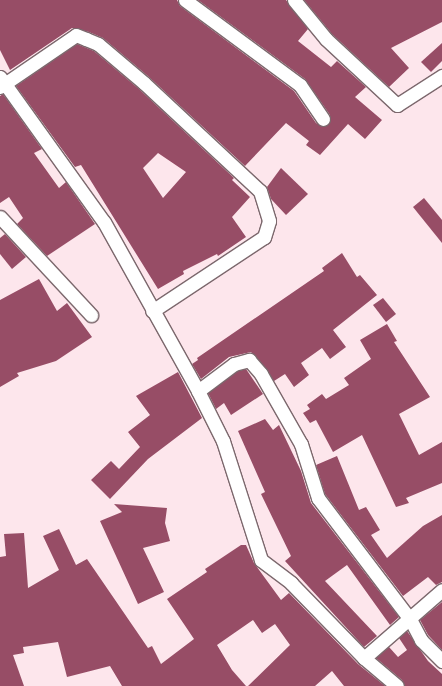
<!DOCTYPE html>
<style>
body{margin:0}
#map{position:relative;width:442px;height:686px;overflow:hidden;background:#fde6ec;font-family:Poppins,sans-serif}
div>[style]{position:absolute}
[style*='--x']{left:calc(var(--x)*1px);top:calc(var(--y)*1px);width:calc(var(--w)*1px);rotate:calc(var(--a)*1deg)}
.building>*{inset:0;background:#974d66}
.roads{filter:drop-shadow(1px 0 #7c686d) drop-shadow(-1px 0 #7c686d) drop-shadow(0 1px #7c686d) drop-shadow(0 -1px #7c686d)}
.minor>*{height:13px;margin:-6.5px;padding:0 6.5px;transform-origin:6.5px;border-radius:6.5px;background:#fff}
span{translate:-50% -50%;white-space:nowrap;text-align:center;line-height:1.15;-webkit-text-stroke:4px #fff;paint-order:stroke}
</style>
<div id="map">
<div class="building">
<div style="clip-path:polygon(0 0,177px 0,180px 6px,294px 91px,316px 123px,324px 127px,330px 122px,330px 115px,305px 79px,198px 0,286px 0,308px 29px,298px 41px,331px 67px,337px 61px,366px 87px,355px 97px,382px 120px,365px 139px,348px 124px,320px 155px,306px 145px,309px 141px,286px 123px,245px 166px,149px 77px,103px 38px,89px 32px,72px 28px,10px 70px,0 50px)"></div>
<div style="clip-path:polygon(304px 0,442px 0,442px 22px,391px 48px,409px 68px,389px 87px,332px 34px)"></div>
<div style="clip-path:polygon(442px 43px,442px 61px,431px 72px,421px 62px)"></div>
<div style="clip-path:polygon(evenodd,77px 44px,94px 51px,139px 89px,234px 178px,232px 180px,250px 197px,232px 217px,246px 237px,218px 256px,217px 254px,183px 271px,184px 274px,158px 289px,81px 165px,75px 167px,16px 86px,77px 44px,158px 153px,186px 172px,163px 198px,143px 168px,158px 153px)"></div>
<div style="clip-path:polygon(3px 94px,42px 149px,34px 153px,59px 188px,66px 182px,95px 224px,47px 256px,17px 224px,23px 218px,9px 197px,0 203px,0 96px)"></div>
<div style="clip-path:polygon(281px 168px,308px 194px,286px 215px,271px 199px,267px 187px)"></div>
<div style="clip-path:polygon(424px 198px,442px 220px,442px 243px,413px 207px)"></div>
<div style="clip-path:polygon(5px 234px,26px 257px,12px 269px,0 254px,0 238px)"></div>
<div style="clip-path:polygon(342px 253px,357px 277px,360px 275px,377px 295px,333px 330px,346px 347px,330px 359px,322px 348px,301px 363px,309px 375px,294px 387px,285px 374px,274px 381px,251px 352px,229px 357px,201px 379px,192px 364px,198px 360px,197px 358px,324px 271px,322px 268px)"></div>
<div style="clip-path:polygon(39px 279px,57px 311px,67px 303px,92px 337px,56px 361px,17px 373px,19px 376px,0 387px,0 300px)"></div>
<div style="clip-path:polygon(383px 298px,396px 314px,386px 322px,373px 305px)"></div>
<div style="clip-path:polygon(387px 324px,397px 341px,394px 342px,430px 397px,399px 414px,419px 455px,442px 442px,442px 483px,406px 498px,409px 503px,396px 507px,362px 435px,333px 452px,316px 420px,310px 423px,303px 413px,310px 409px,307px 405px,322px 394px,326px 399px,349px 385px,344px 378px,371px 359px,360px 340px)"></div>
<div style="clip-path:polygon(246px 369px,263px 394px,231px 415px,224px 403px,216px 409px,208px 393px,238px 371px)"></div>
<div style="clip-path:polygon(178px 372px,202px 418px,148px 459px,110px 499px,91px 480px,111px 461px,119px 469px,140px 447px,128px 432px,150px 415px,136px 396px)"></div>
<div style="clip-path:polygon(265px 419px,273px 430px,279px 425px,301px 471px,311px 503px,399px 617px,390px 625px,347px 565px,325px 581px,377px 636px,364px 647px,285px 561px,291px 556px,261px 494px,265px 492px,238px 431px)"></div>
<div style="clip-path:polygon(337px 456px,359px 510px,366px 507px,380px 530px,371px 535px,387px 558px,423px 526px,442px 515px,442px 582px,436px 585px,428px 577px,403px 596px,325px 494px,316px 465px)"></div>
<div style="clip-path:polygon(114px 504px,167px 508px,165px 523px,170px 541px,143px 548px,164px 592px,138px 604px,100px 521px,122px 512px)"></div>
<div style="clip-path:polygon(59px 529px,76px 565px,87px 559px,148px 648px,152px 646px,161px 664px,194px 639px,167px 599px,207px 572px,205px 569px,241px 545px,246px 545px,254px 563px,281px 600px,289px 593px,358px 664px,385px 686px,344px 686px,332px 671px,315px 686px,248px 686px,290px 645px,275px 624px,262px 633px,253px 620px,217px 645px,232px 670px,246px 686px,122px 686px,110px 666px,67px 677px,58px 642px,23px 647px,24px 653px,13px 655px,24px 686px,0 686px,0 557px,6px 556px,4px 534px,24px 533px,28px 588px,59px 570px,43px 536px)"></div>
<div style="clip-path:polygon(442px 602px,442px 650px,428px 635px,420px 620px)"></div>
<div style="clip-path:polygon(407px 631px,428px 661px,442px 674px,442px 686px,405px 686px,402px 680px,376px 658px,389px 647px,398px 657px,407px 650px,399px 638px)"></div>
</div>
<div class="roads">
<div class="minor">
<div style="--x:185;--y:0;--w:143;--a:36.5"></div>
<div style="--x:300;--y:85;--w:41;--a:55.9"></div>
<div style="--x:294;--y:0;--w:50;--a:50.6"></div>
<div style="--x:326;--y:39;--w:97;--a:42.9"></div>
<div style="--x:397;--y:105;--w:54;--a:-32.8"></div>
<div style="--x:0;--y:77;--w:178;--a:54.4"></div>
<div style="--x:104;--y:222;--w:193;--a:60.9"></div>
<div style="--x:198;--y:391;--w:56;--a:63.4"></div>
<div style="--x:223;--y:441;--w:125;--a:72.3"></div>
<div style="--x:261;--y:560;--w:38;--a:37"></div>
<div style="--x:291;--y:583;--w:105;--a:45.8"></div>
<div style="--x:364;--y:658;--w:43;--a:40.3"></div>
<div style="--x:0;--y:87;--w:92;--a:-34.4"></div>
<div style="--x:76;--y:35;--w:11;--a:22"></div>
<div style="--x:86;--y:39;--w:13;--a:23"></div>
<div style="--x:98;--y:44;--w:60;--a:40.3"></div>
<div style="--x:144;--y:83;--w:158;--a:43"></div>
<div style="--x:260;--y:191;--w:31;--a:73"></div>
<div style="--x:269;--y:221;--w:17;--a:107"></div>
<div style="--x:264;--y:237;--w:134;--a:146.5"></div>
<div style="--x:0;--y:217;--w:134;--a:47.1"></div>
<div style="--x:198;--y:391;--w:45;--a:-36.9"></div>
<div style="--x:234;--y:364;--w:16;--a:-15"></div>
<div style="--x:249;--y:360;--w:18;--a:49"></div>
<div style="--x:261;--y:374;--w:81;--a:60.3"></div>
<div style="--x:301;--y:444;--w:57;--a:72.5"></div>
<div style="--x:318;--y:498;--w:152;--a:52.8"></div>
<div style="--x:410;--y:619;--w:24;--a:62"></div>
<div style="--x:421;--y:640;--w:30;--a:45"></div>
<div style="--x:364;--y:658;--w:103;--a:-41.1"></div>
</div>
</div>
</div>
